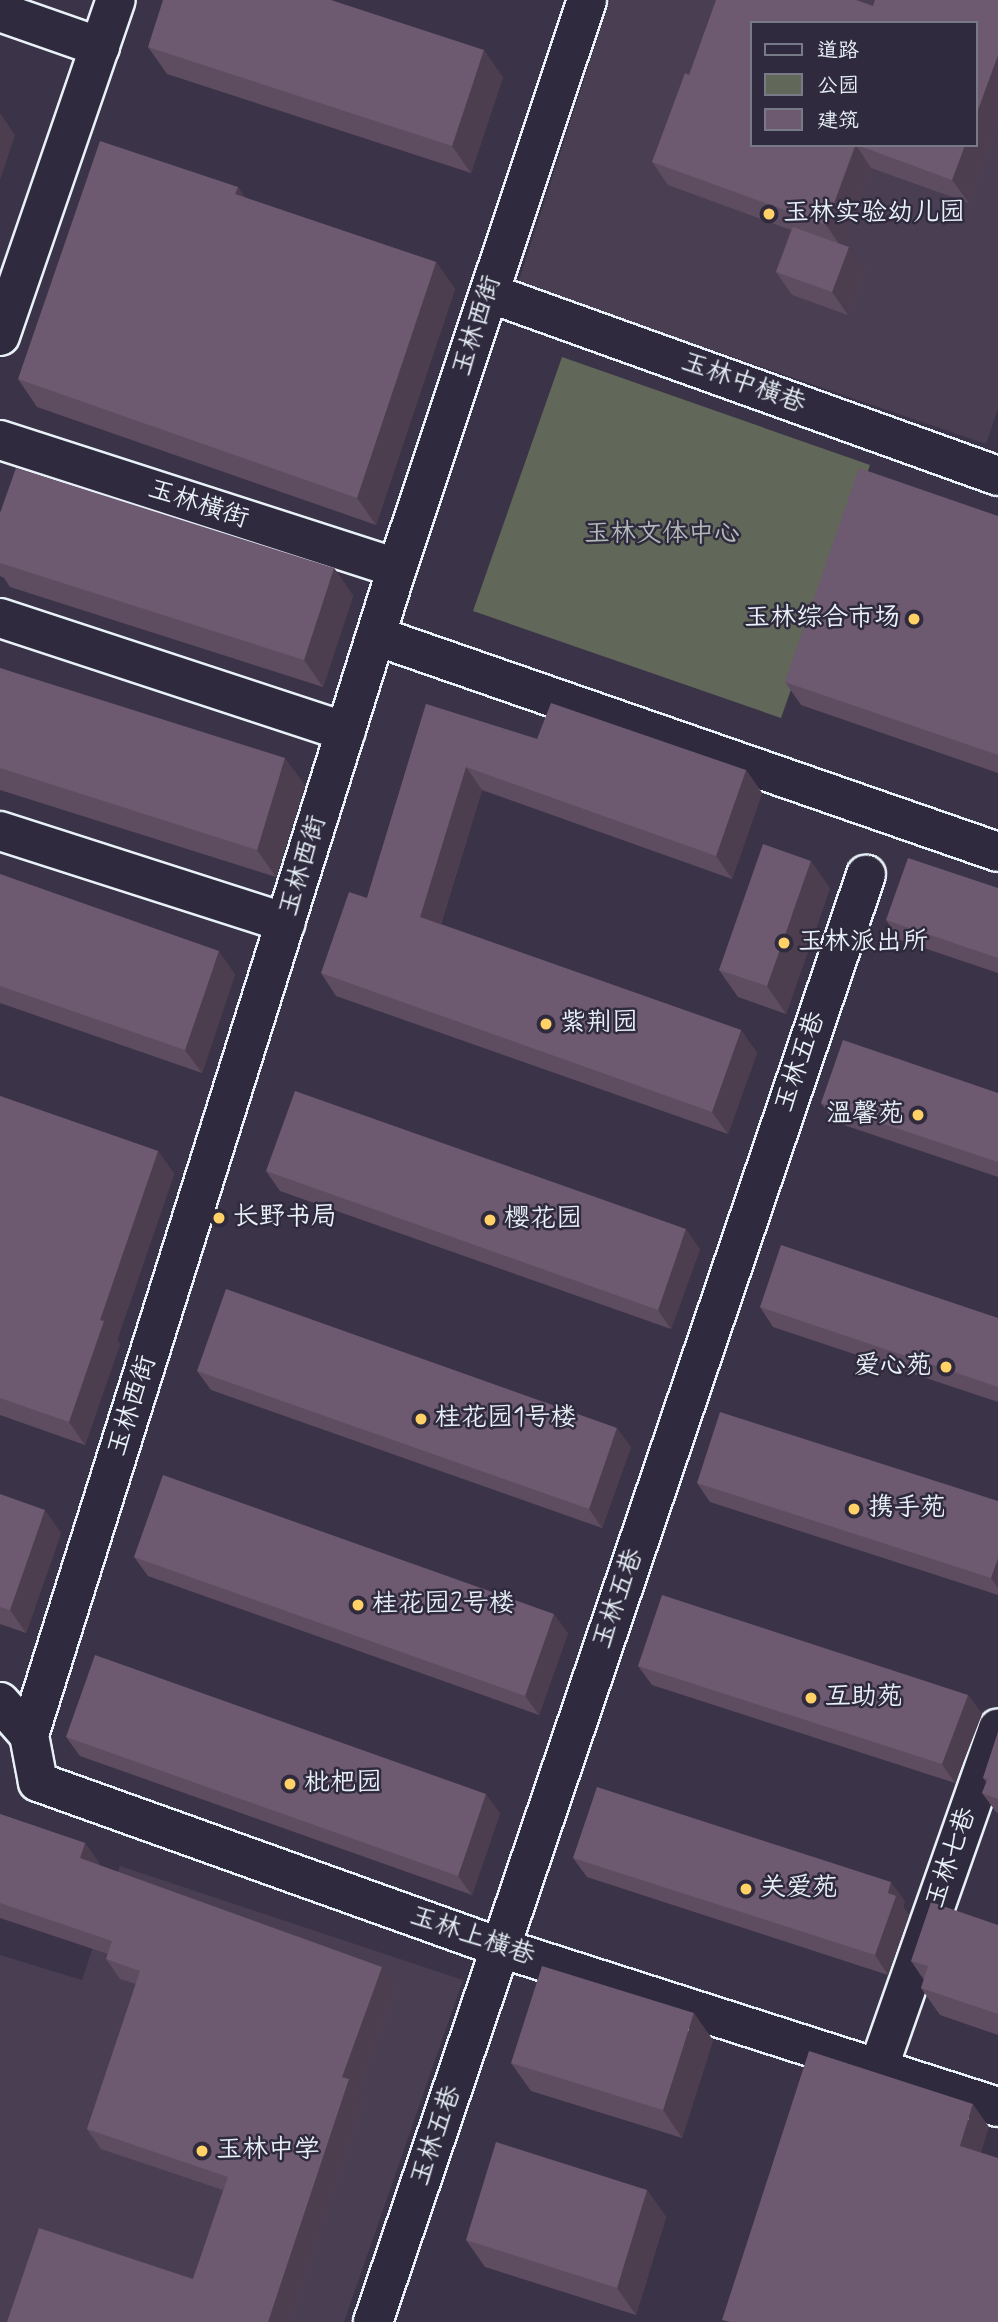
<!DOCTYPE html>
<meta charset="utf-8">
<style>
body{margin:0}
#map{position:relative;width:998px;height:2322px;overflow:hidden;background:#3b3347;font-family:Mynerve,"LXGW WenKai TC",sans-serif}
div>[style]{position:absolute}
[style*='--x']{left:calc(var(--x)*1px);top:calc(var(--y)*1px);width:calc(var(--w)*1px);rotate:calc(var(--a)*1deg)}
.built>*{inset:0;background:#4a3e53}
.green>*{inset:0;background:#61685a}
.roads{filter:drop-shadow(2px 0 #e8f1f8) drop-shadow(-2px 0 #e8f1f8) drop-shadow(0 2px #e8f1f8) drop-shadow(0 -2px #e8f1f8)}
.minor>*{height:38px;margin:-19px;padding:0 19px;transform-origin:19px;border-radius:19px;background:#2f2a3d}
.wall>*{inset:0;background:#5e4d60}
.shaded-wall>*{inset:0;background:#4c3e4e}
.building>*{inset:0;background:#6d5970}
.dots>*{width:19px;height:19px;translate:-50% -50%;box-sizing:border-box;border:4px solid #2f2a3d;border-radius:50%}
span{translate:-50% -50%;white-space:nowrap;text-align:center;line-height:1.15;-webkit-text-stroke:5px #2f2a3d;paint-order:stroke}
.poi-label{font-size:26px;color:#e8f1f8}
.left{translate:0 -50%;text-align:left}
.right{translate:-100% -50%;text-align:right}
.street-label{font-size:26px;color:#e8f1f8}
.park-label{font-size:26px;color:#b2bab9}
.legend{position:absolute;left:750px;top:21px;width:228px;height:126px;box-sizing:border-box;background:#2f2a3d;border:2px solid #797a88;margin:0;padding:9px 12px;list-style:none;font-size:21px;color:#e8f1f8}
.legend li{display:flex;align-items:center;gap:14px;height:35px}
.legend b{width:35px;border:2px solid #797a88}
</style>
<div id="map">
<div class="built">
<div style="clip-path:polygon(evenodd,610px 0,998px 0,998px 409px,986px 444px,518px 283px,610px 0,751px 23px,975px 23px,975px 145px,751px 145px,751px 23px)"></div>
<div style="clip-path:polygon(120px 1866px,463px 1980px,344px 2322px,0 2322px,0 1955px,82px 1980px)"></div>
</div>
<div class="green">
<div style="clip-path:polygon(562px 357px,870px 465px,781px 718px,473px 611px)"></div>
</div>
<div class="roads">
<div class="minor">
<div style="--x:0;--y:12;--w:106;--a:19.3"></div>
<div style="--x:489;--y:293;--w:541;--a:19.77"></div>
<div style="--x:0;--y:336;--w:355;--a:-71"></div>
<div style="--x:0;--y:440;--w:417;--a:17.9"></div>
<div style="--x:0;--y:618;--w:364;--a:18.2"></div>
<div style="--x:376;--y:636;--w:658;--a:19.15"></div>
<div style="--x:0;--y:831;--w:300;--a:17.8"></div>
<div style="--x:0;--y:1702;--w:44;--a:48.7"></div>
<div style="--x:29;--y:1735;--w:48;--a:79.2"></div>
<div style="--x:38;--y:1782;--w:492;--a:19.7"></div>
<div style="--x:501;--y:1948;--w:522;--a:17.74"></div>
<div style="--x:29;--y:1735;--w:1224;--a:-72.5"></div>
<div style="--x:397;--y:568;--w:599;--a:-71.5"></div>
<div style="--x:878;--y:2069;--w:361;--a:-70.6"></div>
<div style="--x:373;--y:2322;--w:1529;--a:-71.19"></div>
</div>
</div>
<div class="wall">
<div style="clip-path:polygon(998px 0,998px 123px,969px 203px,871px 168px,843px 245px,865px 270px,848px 315px,792px 295px,776px 272px,791px 230px,668px 185px,652px 162px,689px 75px,873px 6px)"></div>
<div style="clip-path:polygon(148px 47px,503px 77px,471px 173px,167px 74px)"></div>
<div style="clip-path:polygon(238px 187px,245px 198px,436px 262px,455px 289px,376px 525px,37px 407px,18px 379px)"></div>
<div style="clip-path:polygon(0 513px,334px 568px,353px 596px,323px 687px,10px 587px,4px 578px,0 576px)"></div>
<div style="clip-path:polygon(998px 516px,998px 773px,801px 705px,785px 682px)"></div>
<div style="clip-path:polygon(0 668px,305px 785px,276px 877px,0 790px)"></div>
<div style="clip-path:polygon(426px 704px,537px 739px,746px 770px,762px 793px,732px 879px,482px 790px,441px 924px,741px 1030px,757px 1053px,728px 1134px,336px 996px,321px 973px,367px 898px)"></div>
<div style="clip-path:polygon(0 874px,235px 974px,202px 1073px,0 1003px)"></div>
<div style="clip-path:polygon(830px 888px,786px 1014px,738px 997px,719px 970px)"></div>
<div style="clip-path:polygon(998px 888px,998px 973px,900px 940px,886px 920px)"></div>
<div style="clip-path:polygon(998px 1093px,998px 1177px,835px 1122px,821px 1103px)"></div>
<div style="clip-path:polygon(0 1096px,158px 1151px,174px 1174px,117px 1340px,120px 1344px,85px 1445px,0 1415px)"></div>
<div style="clip-path:polygon(266px 1171px,700px 1249px,671px 1329px,280px 1191px)"></div>
<div style="clip-path:polygon(760px 1307px,998px 1318px,998px 1402px,773px 1327px)"></div>
<div style="clip-path:polygon(197px 1371px,631px 1447px,602px 1528px,211px 1390px)"></div>
<div style="clip-path:polygon(697px 1483px,998px 1501px,998px 1595px,710px 1502px)"></div>
<div style="clip-path:polygon(0 1494px,61px 1533px,26px 1633px,0 1624px)"></div>
<div style="clip-path:polygon(134px 1557px,568px 1633px,539px 1715px,148px 1576px)"></div>
<div style="clip-path:polygon(638px 1666px,968px 1695px,982px 1714px,955px 1783px,652px 1685px)"></div>
<div style="clip-path:polygon(998px 1732px,998px 1813px,996px 1812px,982px 1793px,986px 1782px,983px 1778px)"></div>
<div style="clip-path:polygon(66px 1737px,500px 1813px,472px 1895px,80px 1756px)"></div>
<div style="clip-path:polygon(0 1814px,85px 1843px,99px 1863px,99px 1865px,396px 1987px,358px 2093px,363px 2099px,289px 2322px,7px 2322px,193px 2279px,223px 2190px,101px 2149px,87px 2129px,136px 1984px,120px 1979px,106px 1959px,108px 1954px,0 1918px)"></div>
<div style="clip-path:polygon(573px 1858px,905px 1901px,903px 1907px,909px 1915px,888px 1975px,587px 1877px)"></div>
<div style="clip-path:polygon(998px 1925px,998px 2035px,940px 2015px,921px 1988px,924px 1980px,911px 1961px)"></div>
<div style="clip-path:polygon(713px 2040px,682px 2138px,531px 2091px,511px 2063px)"></div>
<div style="clip-path:polygon(647px 2190px,666px 2217px,636px 2315px,485px 2267px,466px 2240px)"></div>
</div>
<div class="shaded-wall">
<div style="clip-path:polygon(484px 50px,503px 77px,471px 173px,452px 146px)"></div>
<div style="clip-path:polygon(998px 55px,998px 123px,969px 203px,952px 180px,965px 145px,975px 145px,975px 118px)"></div>
<div style="clip-path:polygon(0 113px,15px 135px,0 180px)"></div>
<div style="clip-path:polygon(856px 145px,871px 168px,842px 248px,826px 225px)"></div>
<div style="clip-path:polygon(238px 187px,257px 214px,235px 194px)"></div>
<div style="clip-path:polygon(849px 247px,865px 270px,848px 315px,832px 292px)"></div>
<div style="clip-path:polygon(436px 262px,455px 289px,376px 525px,357px 498px)"></div>
<div style="clip-path:polygon(334px 568px,353px 596px,323px 687px,304px 660px)"></div>
<div style="clip-path:polygon(285px 758px,305px 785px,276px 877px,257px 850px)"></div>
<div style="clip-path:polygon(466px 767px,482px 790px,436px 939px,420px 917px)"></div>
<div style="clip-path:polygon(746px 770px,762px 793px,732px 879px,716px 856px)"></div>
<div style="clip-path:polygon(811px 861px,830px 888px,786px 1014px,767px 986px)"></div>
<div style="clip-path:polygon(219px 951px,235px 974px,202px 1073px,185px 1050px)"></div>
<div style="clip-path:polygon(741px 1030px,757px 1053px,728px 1134px,712px 1112px)"></div>
<div style="clip-path:polygon(158px 1151px,174px 1174px,117px 1340px,120px 1344px,85px 1445px,69px 1422px,100px 1320px)"></div>
<div style="clip-path:polygon(686px 1229px,700px 1249px,671px 1329px,658px 1310px)"></div>
<div style="clip-path:polygon(617px 1428px,631px 1447px,602px 1528px,589px 1509px)"></div>
<div style="clip-path:polygon(45px 1510px,61px 1533px,26px 1633px,10px 1610px)"></div>
<div style="clip-path:polygon(998px 1558px,998px 1588px,991px 1578px)"></div>
<div style="clip-path:polygon(554px 1614px,568px 1633px,539px 1715px,525px 1696px)"></div>
<div style="clip-path:polygon(968px 1695px,982px 1714px,955px 1783px,942px 1764px)"></div>
<div style="clip-path:polygon(486px 1794px,500px 1813px,472px 1895px,458px 1876px)"></div>
<div style="clip-path:polygon(85px 1843px,99px 1863px,94px 1878px,80px 1858px)"></div>
<div style="clip-path:polygon(891px 1882px,905px 1901px,903px 1907px,909px 1915px,888px 1975px,875px 1955px,888px 1893px)"></div>
<div style="clip-path:polygon(382px 1967px,396px 1987px,358px 2093px,363px 2099px,289px 2322px,268px 2322px,342px 2077px)"></div>
<div style="clip-path:polygon(694px 2013px,713px 2040px,682px 2138px,663px 2110px)"></div>
<div style="clip-path:polygon(973px 2104px,989px 2127px,976px 2169px,960px 2146px)"></div>
<div style="clip-path:polygon(647px 2190px,666px 2217px,636px 2315px,617px 2288px)"></div>
</div>
<div class="building">
<div style="clip-path:polygon(163px 0,331px 0,484px 50px,452px 146px,148px 47px)"></div>
<div style="clip-path:polygon(716px 0,856px 0,873px 6px,875px 0,998px 0,998px 55px,975px 118px,975px 23px,751px 23px,751px 145px,855px 145px,826px 225px,652px 162px,685px 73px,689px 75px)"></div>
<div style="clip-path:polygon(100px 141px,238px 187px,235px 194px,436px 262px,357px 498px,18px 379px)"></div>
<div style="clip-path:polygon(857px 145px,965px 145px,952px 180px)"></div>
<div style="clip-path:polygon(793px 227px,849px 247px,832px 292px,776px 272px)"></div>
<div style="clip-path:polygon(16px 468px,334px 568px,304px 660px,0 563px,0 513px)"></div>
<div style="clip-path:polygon(859px 468px,998px 516px,998px 755px,785px 682px)"></div>
<div style="clip-path:polygon(0 668px,285px 758px,257px 850px,0 768px)"></div>
<div style="clip-path:polygon(551px 703px,746px 770px,716px 856px,466px 767px,420px 917px,741px 1030px,712px 1112px,321px 973px,349px 892px,367px 898px,426px 704px,537px 739px)"></div>
<div style="clip-path:polygon(763px 844px,811px 861px,767px 986px,719px 970px)"></div>
<div style="clip-path:polygon(908px 858px,998px 888px,998px 958px,886px 920px)"></div>
<div style="clip-path:polygon(0 874px,219px 951px,185px 1050px,0 986px)"></div>
<div style="clip-path:polygon(843px 1040px,998px 1093px,998px 1162px,821px 1103px)"></div>
<div style="clip-path:polygon(295px 1091px,686px 1229px,658px 1310px,266px 1171px)"></div>
<div style="clip-path:polygon(0 1096px,158px 1151px,100px 1320px,104px 1321px,69px 1422px,0 1398px)"></div>
<div style="clip-path:polygon(781px 1245px,998px 1318px,998px 1387px,760px 1307px)"></div>
<div style="clip-path:polygon(226px 1289px,617px 1428px,589px 1509px,197px 1371px)"></div>
<div style="clip-path:polygon(720px 1412px,998px 1501px,998px 1558px,991px 1578px,697px 1483px)"></div>
<div style="clip-path:polygon(163px 1475px,554px 1614px,525px 1696px,134px 1557px)"></div>
<div style="clip-path:polygon(0 1494px,45px 1510px,10px 1610px,0 1607px)"></div>
<div style="clip-path:polygon(662px 1595px,968px 1695px,942px 1764px,638px 1666px)"></div>
<div style="clip-path:polygon(95px 1655px,486px 1794px,458px 1876px,66px 1737px)"></div>
<div style="clip-path:polygon(998px 1732px,998px 1799px,982px 1793px,988px 1779px,983px 1778px)"></div>
<div style="clip-path:polygon(597px 1787px,891px 1882px,888px 1893px,896px 1896px,875px 1955px,573px 1858px)"></div>
<div style="clip-path:polygon(0 1814px,85px 1843px,80px 1858px,382px 1967px,342px 2077px,349px 2079px,268px 2322px,7px 2322px,39px 2228px,193px 2279px,228px 2177px,87px 2129px,140px 1971px,106px 1959px,112px 1941px,0 1903px)"></div>
<div style="clip-path:polygon(931px 1902px,998px 1925px,998px 2014px,921px 1988px,928px 1966px,911px 1961px)"></div>
<div style="clip-path:polygon(542px 1966px,694px 2013px,663px 2110px,511px 2063px)"></div>
<div style="clip-path:polygon(809px 2051px,973px 2104px,960px 2146px,998px 2158px,998px 2322px,730px 2322px,722px 2320px)"></div>
<div style="clip-path:polygon(496px 2142px,647px 2190px,617px 2288px,466px 2240px)"></div>
</div>
<div class="dots">
<div style="left:769px;top:214px;background:#ffd166"></div>
<div style="left:914px;top:619px;background:#ffd166"></div>
<div style="left:784px;top:943px;background:#ffd166"></div>
<div style="left:546px;top:1024px;background:#ffd166"></div>
<div style="left:918px;top:1115px;background:#ffd166"></div>
<div style="left:219px;top:1218px;background:#ffd166"></div>
<div style="left:490px;top:1220px;background:#ffd166"></div>
<div style="left:946px;top:1367px;background:#ffd166"></div>
<div style="left:421px;top:1419px;background:#ffd166"></div>
<div style="left:854px;top:1509px;background:#ffd166"></div>
<div style="left:358px;top:1605px;background:#ffd166"></div>
<div style="left:811px;top:1698px;background:#ffd166"></div>
<div style="left:290px;top:1784px;background:#ffd166"></div>
<div style="left:746px;top:1889px;background:#ffd166"></div>
<div style="left:202px;top:2151px;background:#ffd166"></div>
</div>
<div class="poi-label">
<span class="left" style="left:783px;top:214px">玉林实验幼儿园</span>
<span class="right" style="left:900px;top:619px">玉林综合市场</span>
<span class="left" style="left:798px;top:943px">玉林派出所</span>
<span class="left" style="left:560px;top:1024px">紫荆园</span>
<span class="right" style="left:904px;top:1115px">温馨苑</span>
<span class="left" style="left:233px;top:1218px">长野书局</span>
<span class="left" style="left:504px;top:1220px">樱花园</span>
<span class="right" style="left:932px;top:1367px">爱心苑</span>
<span class="left" style="left:435px;top:1419px">桂花园1号楼</span>
<span class="left" style="left:868px;top:1509px">携手苑</span>
<span class="left" style="left:372px;top:1605px">桂花园2号楼</span>
<span class="left" style="left:825px;top:1698px">互助苑</span>
<span class="left" style="left:304px;top:1784px">枇杷园</span>
<span class="left" style="left:760px;top:1889px">关爱苑</span>
<span class="left" style="left:216px;top:2151px">玉林中学</span>
</div>
<div class="street-label">
<span style="left:478px;top:326px;rotate:-72deg">玉林西街</span>
<span style="left:743px;top:384px;rotate:20deg">玉林中横巷</span>
<span style="left:198px;top:505px;rotate:18deg">玉林横街</span>
<span style="left:304px;top:866px;rotate:-73deg">玉林西街</span>
<span style="left:801px;top:1062px;rotate:-71deg">玉林五巷</span>
<span style="left:133px;top:1406px;rotate:-72deg">玉林西街</span>
<span style="left:619px;top:1599px;rotate:-71deg">玉林五巷</span>
<span style="left:952px;top:1858px;rotate:-71deg">玉林七巷</span>
<span style="left:472px;top:1937px;rotate:19deg">玉林上横巷</span>
<span style="left:437px;top:2136px;rotate:-71deg">玉林五巷</span>
</div>
<div class="park-label">
<span style="left:662px;top:535px">玉林文体中心</span>
</div>
<ul class="legend">
<li><b style="height:9px;background:#2f2a3d"></b>道路</li>
<li><b style="height:19px;background:#61685a"></b>公园</li>
<li><b style="height:19px;background:#6d5970"></b>建筑</li>
</ul>
</div>
